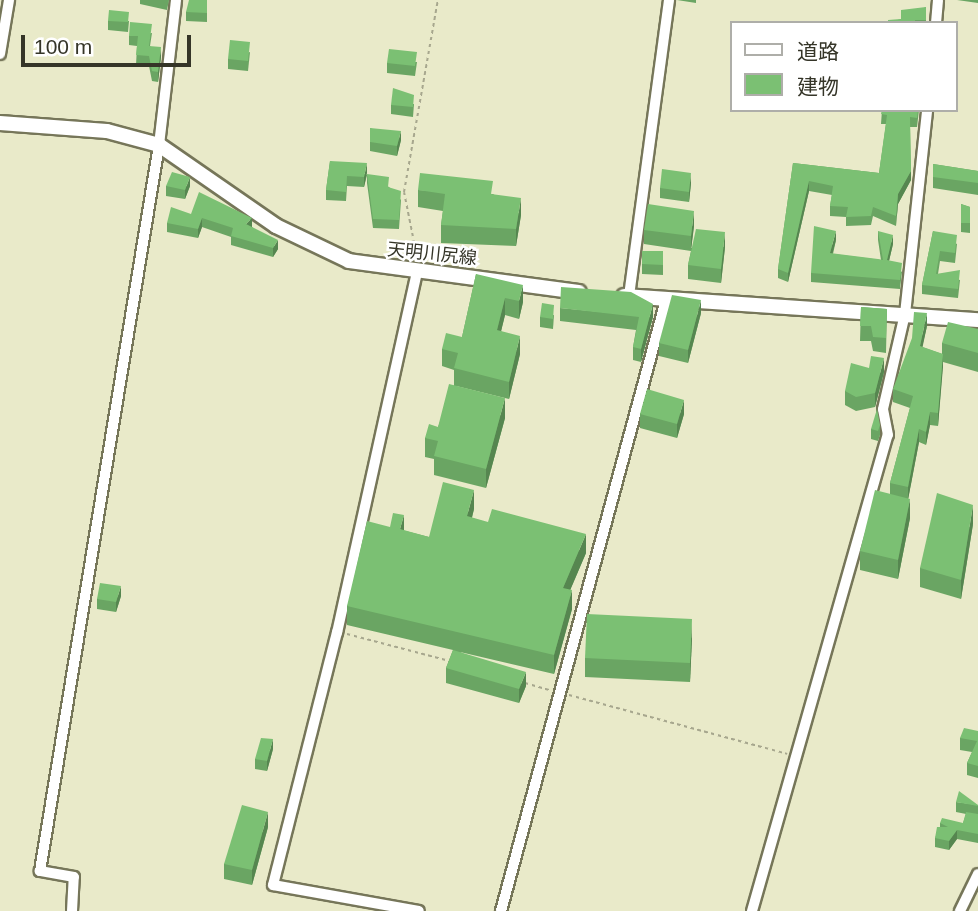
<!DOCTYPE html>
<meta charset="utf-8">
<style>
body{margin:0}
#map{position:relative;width:978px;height:911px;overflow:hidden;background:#e9eac9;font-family:Helvetica,"Noto Sans JP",sans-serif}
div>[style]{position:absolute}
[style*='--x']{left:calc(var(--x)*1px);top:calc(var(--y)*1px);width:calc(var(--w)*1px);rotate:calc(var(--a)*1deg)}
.path>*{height:2px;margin-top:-1px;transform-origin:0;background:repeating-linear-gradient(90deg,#a7a78e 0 3.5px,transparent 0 7px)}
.roads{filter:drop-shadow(2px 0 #767659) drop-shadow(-2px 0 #767659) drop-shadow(0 2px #767659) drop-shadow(0 -2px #767659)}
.minor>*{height:10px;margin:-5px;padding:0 5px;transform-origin:5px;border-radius:5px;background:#fff}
.major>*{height:14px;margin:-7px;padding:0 7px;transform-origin:7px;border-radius:7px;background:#fff}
.wall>*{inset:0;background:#6aa563}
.shaded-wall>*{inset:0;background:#568650}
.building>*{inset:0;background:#7bc073}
span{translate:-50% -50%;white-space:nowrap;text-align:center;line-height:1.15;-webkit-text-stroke:5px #fff;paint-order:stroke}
.street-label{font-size:18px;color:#353528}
.legend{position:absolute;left:730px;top:21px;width:228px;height:91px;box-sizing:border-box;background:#fff;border:2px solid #aeaea9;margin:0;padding:9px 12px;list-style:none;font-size:21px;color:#353528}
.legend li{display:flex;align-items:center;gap:14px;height:35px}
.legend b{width:35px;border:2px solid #aeaea9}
.scale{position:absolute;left:21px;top:35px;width:170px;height:32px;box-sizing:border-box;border:4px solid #353528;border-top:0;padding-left:9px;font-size:21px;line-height:24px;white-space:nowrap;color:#353528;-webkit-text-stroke:5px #fff;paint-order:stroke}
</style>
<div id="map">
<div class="path">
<div style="--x:417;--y:257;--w:66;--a:-101.3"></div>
<div style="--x:404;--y:192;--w:195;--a:-80"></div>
<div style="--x:347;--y:634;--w:106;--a:14.8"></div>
<div style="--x:525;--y:683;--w:26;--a:16"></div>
<div style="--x:569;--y:695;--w:226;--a:15.1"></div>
</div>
<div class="roads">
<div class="minor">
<div style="--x:936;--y:23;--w:23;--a:-85"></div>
<div style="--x:0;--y:54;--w:55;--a:-80.5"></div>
<div style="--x:417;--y:272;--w:369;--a:102.5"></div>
<div style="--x:337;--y:632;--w:261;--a:104.2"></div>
<div style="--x:273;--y:885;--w:148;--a:10.1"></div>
<div style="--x:629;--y:296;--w:299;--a:-82.3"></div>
<div style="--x:72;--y:911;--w:34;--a:-87"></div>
<div style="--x:74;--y:877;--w:35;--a:-170"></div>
<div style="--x:40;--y:871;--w:736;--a:-80.69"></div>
<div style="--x:159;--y:145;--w:146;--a:-83.3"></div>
<div style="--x:501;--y:911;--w:633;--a:-74.89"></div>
<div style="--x:752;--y:911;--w:495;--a:-74.1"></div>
<div style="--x:888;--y:435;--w:26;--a:-101"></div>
<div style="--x:883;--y:409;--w:98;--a:-77"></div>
<div style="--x:905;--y:314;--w:205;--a:-83.8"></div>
<div style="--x:960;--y:911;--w:41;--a:-64.1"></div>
</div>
<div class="major">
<div style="--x:0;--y:123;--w:107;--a:4.3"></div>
<div style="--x:107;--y:131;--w:54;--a:15.1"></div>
<div style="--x:159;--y:145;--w:142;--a:34.7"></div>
<div style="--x:276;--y:226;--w:81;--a:25.6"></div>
<div style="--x:349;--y:261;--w:232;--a:7.7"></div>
<div style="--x:624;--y:296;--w:355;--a:3.9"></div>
</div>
</div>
<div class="wall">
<div style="clip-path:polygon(140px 0,169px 0,167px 10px,140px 4px)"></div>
<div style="clip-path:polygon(207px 0,207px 22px,186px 21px,186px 12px)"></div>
<div style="clip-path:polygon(677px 0,696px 0,696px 3px)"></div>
<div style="clip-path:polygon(957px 0,978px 0,978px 3px)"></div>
<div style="clip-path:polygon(926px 7px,926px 23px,888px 23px,901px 19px)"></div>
<div style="clip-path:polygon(108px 21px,129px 21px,128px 32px,108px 30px)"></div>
<div style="clip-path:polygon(152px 33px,150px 46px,161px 57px,158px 82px,152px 81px,149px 66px,136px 65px,137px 46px,129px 45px,129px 36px)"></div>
<div style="clip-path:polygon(250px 52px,248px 71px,228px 69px,228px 59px)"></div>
<div style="clip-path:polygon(417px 62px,415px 76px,387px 73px,387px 63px)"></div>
<div style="clip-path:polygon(414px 104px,413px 117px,391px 114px,391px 105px)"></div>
<div style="clip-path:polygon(882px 110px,919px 110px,917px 127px,910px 127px,911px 180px,898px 204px,896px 226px,873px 216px,871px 225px,846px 226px,846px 217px,830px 216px,830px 206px,832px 195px,809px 191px,788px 282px,778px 278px,778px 269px,793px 163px,879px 173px,886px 124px,881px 124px)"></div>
<div style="clip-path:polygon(370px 128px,401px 140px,397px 156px,370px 151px)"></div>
<div style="clip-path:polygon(330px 161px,367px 175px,389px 187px,401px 200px,399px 229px,373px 228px,367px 183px,367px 175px,364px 187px,347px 186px,346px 201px,326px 200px,326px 190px)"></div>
<div style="clip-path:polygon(933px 164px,978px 171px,978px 195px,933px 188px)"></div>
<div style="clip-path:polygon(691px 183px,689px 202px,660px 198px,660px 188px)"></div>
<div style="clip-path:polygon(166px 186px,190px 186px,185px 199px,166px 196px)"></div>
<div style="clip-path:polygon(418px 190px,493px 194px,521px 215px,516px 246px,441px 243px,441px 225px,443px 211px,418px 207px)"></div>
<div style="clip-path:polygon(961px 204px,970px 207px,970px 233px,961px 232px)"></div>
<div style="clip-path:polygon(191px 214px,252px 227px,278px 249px,273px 257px,231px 245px,231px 237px,202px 227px,198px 238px,167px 232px,167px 223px)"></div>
<div style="clip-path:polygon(694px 226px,691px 248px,725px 247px,721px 283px,688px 279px,688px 265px,691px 251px,644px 244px,644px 230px)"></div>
<div style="clip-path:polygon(878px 231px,893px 244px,889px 261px,902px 272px,900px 289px,811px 282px,811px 273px,836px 240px,833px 254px,881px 260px,878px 240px)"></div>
<div style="clip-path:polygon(933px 231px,957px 244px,955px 263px,940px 261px,938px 274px,960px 280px,958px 298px,922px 294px,922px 285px)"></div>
<div style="clip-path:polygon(642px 251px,663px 251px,663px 275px,642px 274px)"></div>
<div style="clip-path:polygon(476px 274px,523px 302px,519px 319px,505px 315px,501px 331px,520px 354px,509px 399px,456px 386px,505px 418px,486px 488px,434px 475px,434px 459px,425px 457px,425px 438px,438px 427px,454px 385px,454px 370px,442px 366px,442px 349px,462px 337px)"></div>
<div style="clip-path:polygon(861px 307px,887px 309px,886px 353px,873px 351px,871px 341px,860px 341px)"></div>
<div style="clip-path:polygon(560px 308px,653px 317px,641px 362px,633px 360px,633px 347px,636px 330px,560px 321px)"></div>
<div style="clip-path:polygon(701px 313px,688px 363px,659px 356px,659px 343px)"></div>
<div style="clip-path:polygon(554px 315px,553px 329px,540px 327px,540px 317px)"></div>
<div style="clip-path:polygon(927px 326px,922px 347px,942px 354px,942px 343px,978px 329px,978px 372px,943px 362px,938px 426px,930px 425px,926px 445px,919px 442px,908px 499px,910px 518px,898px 579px,860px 570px,860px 551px,890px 494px,890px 483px,910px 408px,893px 402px,893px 389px)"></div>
<div style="clip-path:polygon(884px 372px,875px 407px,856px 411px,845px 405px,845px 391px)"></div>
<div style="clip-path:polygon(640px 414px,684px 414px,677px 438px,640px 428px)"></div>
<div style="clip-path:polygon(880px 425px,880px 435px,878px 441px,871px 439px,871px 429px)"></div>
<div style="clip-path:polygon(474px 509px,472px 518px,586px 553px,570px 590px,572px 609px,554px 674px,460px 652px,526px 686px,519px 703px,446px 683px,446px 668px,453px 650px,347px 625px,347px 606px,390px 527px,429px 537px)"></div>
<div style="clip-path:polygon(973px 524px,961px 599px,920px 587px,920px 568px)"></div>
<div style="clip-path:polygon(121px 596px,116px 612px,97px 609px,97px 599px)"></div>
<div style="clip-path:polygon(692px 638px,690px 682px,585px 677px,585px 658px)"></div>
<div style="clip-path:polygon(978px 731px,978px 778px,967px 775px,967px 763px,972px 752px,960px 750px,960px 738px)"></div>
<div style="clip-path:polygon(273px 749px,267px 771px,255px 769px,255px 759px)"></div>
<div style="clip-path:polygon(956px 802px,978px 805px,978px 843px,957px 839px,949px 850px,935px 847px,935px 838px,940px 827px,940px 823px,963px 823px,966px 814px,956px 812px)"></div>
<div style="clip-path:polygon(268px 827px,252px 885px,224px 879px,224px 864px)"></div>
</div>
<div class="shaded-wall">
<div style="clip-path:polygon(161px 47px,161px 57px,158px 82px,158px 72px)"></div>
<div style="clip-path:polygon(401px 131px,401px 140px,397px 156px,397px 146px)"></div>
<div style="clip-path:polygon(367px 163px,367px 173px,364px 187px,364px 177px)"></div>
<div style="clip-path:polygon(911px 171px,911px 180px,898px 204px,896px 226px,898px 194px)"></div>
<div style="clip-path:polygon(691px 173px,691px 183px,689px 202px,689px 192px)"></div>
<div style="clip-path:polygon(190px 177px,190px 186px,185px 199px,185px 190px)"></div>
<div style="clip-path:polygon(809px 181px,809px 191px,788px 282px,788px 273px)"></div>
<div style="clip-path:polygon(521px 198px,521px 215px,516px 246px,516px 229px)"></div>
<div style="clip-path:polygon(694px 211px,694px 226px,691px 251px,691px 236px)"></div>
<div style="clip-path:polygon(202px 218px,202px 227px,198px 238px,198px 229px)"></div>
<div style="clip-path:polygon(252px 218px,252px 227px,246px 233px,246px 224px)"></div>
<div style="clip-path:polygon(836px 231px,836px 240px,830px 262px,830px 253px)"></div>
<div style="clip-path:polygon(725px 232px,725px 247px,721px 283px,721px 269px)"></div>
<div style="clip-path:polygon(893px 235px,893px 244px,887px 269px,887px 260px)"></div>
<div style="clip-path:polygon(278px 240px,278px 249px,273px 257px,273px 248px)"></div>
<div style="clip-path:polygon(523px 285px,523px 302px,519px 319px,519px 301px)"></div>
<div style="clip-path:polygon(505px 298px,505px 315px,497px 348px,497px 330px)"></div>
<div style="clip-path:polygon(701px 300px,701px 313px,688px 363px,688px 350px)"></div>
<div style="clip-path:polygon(653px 304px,653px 317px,641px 362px,641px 349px)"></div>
<div style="clip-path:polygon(927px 313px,927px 326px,920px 359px,920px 346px)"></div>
<div style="clip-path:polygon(520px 336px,520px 354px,509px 399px,509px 382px)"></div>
<div style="clip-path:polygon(943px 354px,943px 367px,938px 426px,938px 413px)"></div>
<div style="clip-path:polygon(884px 358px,884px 372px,875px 407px,875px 393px)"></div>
<div style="clip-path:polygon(505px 398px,505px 418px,486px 488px,486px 469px)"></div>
<div style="clip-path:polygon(684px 400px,684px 414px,677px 438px,677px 424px)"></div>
<div style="clip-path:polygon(930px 412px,930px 425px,926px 445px,926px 432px)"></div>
<div style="clip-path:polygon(919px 429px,919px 442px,908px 500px,908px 487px)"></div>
<div style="clip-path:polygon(474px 490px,474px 509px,467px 535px,467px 516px)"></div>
<div style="clip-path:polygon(910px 499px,910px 518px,898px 579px,898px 560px)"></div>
<div style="clip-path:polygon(973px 505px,973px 524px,961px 599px,961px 580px)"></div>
<div style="clip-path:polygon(404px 515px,404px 534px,400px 529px)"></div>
<div style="clip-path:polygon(586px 534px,586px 553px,563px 607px,563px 588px)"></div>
<div style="clip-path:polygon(121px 586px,121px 596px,116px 612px,116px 602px)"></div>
<div style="clip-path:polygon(572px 590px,572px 609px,554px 674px,554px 655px)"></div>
<div style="clip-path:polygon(692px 619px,692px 638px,690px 682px,690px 663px)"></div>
<div style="clip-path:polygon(526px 672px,526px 686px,519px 703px,519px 689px)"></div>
<div style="clip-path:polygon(273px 739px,273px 749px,267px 771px,267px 761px)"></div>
<div style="clip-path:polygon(268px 812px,268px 827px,252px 885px,252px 870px)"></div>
<div style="clip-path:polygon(957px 830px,957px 839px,949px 850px,949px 841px)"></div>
</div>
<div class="building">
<div style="clip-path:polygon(189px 0,207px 0,207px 13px,186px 12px)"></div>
<div style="clip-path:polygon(926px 7px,926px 20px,915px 20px,915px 23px,888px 23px,888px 20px,901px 19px,901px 10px)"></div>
<div style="clip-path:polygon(109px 10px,129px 12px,128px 22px,108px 21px)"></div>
<div style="clip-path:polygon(130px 22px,152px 24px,149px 46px,161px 47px,158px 72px,152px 71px,149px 56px,136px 55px,138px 36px,129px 36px)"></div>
<div style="clip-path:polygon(230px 40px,250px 42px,248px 61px,228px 59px)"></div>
<div style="clip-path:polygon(389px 49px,417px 52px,415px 66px,387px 63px)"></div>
<div style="clip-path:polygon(393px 88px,414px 95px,413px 107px,391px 105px)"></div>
<div style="clip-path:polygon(882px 110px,918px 110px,917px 118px,910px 117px,911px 171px,898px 194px,896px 216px,873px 207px,871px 216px,846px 217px,848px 207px,830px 206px,833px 186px,809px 181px,788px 273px,778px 269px,793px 163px,879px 173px,887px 115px,881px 114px)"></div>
<div style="clip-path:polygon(370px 128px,401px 131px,397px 146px,370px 142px)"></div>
<div style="clip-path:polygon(330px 161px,367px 163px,364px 177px,347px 176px,346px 192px,326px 190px)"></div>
<div style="clip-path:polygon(933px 164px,978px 171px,978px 183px,933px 177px)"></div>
<div style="clip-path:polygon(662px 169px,691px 173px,689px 192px,660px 188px)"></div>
<div style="clip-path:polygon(172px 172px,190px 177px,185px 190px,166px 186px)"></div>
<div style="clip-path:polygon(420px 173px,493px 181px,491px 194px,521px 198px,516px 229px,441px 225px,445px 194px,418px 190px)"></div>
<div style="clip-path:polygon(367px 174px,389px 177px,388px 187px,401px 191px,399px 220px,373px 219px)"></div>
<div style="clip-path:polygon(199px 192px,252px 218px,246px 224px,278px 240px,273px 248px,231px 236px,233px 228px,202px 218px,198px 229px,167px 223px,171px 207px,191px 214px)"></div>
<div style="clip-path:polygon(648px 204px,694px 211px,691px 236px,644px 230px)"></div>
<div style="clip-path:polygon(961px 204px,970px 207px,970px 223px,961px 223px)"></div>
<div style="clip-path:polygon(814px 226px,836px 231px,830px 253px,878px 259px,883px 260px,878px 231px,893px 235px,887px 260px,902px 263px,900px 280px,811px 273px)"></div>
<div style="clip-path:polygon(696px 229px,725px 232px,721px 269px,688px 265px)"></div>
<div style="clip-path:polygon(933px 231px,957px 235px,955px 253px,940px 251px,936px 274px,960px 270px,958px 289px,922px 285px)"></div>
<div style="clip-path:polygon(642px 251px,663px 251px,663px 265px,642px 264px)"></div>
<div style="clip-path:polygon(476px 274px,523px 285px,519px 301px,505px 298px,497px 330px,520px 336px,509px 382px,454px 368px,458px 353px,442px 349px,446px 333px,462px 337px)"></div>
<div style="clip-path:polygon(561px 287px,631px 292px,653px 304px,641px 349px,633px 347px,639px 317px,560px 308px)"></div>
<div style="clip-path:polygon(672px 295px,701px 300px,688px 350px,659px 343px)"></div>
<div style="clip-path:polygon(542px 303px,554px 305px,553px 319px,540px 317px)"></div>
<div style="clip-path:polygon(861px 307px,887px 309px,886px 338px,873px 337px,871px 326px,860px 326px)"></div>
<div style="clip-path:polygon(914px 312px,927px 313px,920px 346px,943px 354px,938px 413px,930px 412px,926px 432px,919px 429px,908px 487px,890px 483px,913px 396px,893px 389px,912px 338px)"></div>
<div style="clip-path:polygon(948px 322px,978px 329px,978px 353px,942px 343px)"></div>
<div style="clip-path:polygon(871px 356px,884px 358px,875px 393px,856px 397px,845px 391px,851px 363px,869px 368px)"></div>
<div style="clip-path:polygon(449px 384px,505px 398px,486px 469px,434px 456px,438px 441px,425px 438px,429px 424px,438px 427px)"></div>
<div style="clip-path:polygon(647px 389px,684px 400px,677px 424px,640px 414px)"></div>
<div style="clip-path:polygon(877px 409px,880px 425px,878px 431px,871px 429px)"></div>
<div style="clip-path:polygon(443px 482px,474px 490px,467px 516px,488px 522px,492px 509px,586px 534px,563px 588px,572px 590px,554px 655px,347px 606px,367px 521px,390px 527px,393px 513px,404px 515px,400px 529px,429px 537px)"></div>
<div style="clip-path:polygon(875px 490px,910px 499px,898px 560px,860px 551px)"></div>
<div style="clip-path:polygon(937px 493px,973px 505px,961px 580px,920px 568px)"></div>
<div style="clip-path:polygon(100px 583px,121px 586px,116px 602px,97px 599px)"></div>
<div style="clip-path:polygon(587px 614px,692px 619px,690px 663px,585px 658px)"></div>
<div style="clip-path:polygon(453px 650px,526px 672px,519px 689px,446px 668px)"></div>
<div style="clip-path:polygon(964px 728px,978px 731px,978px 766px,967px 763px,977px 741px,960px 738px)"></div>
<div style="clip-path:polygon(261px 738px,273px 739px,267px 761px,255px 759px)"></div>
<div style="clip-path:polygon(959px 791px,978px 805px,978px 806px,956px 802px)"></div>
<div style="clip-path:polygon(242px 805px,268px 812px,252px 870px,224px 864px)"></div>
<div style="clip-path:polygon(966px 812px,978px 814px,978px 834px,957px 830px,949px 841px,935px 838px,937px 827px,948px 827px,940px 823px,942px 818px,963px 823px)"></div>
</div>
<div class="street-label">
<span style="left:432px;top:254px;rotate:6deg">天明川尻線</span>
</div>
<ul class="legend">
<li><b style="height:9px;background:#fff"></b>道路</li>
<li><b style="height:19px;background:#7bc073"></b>建物</li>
</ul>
<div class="scale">100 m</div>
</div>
